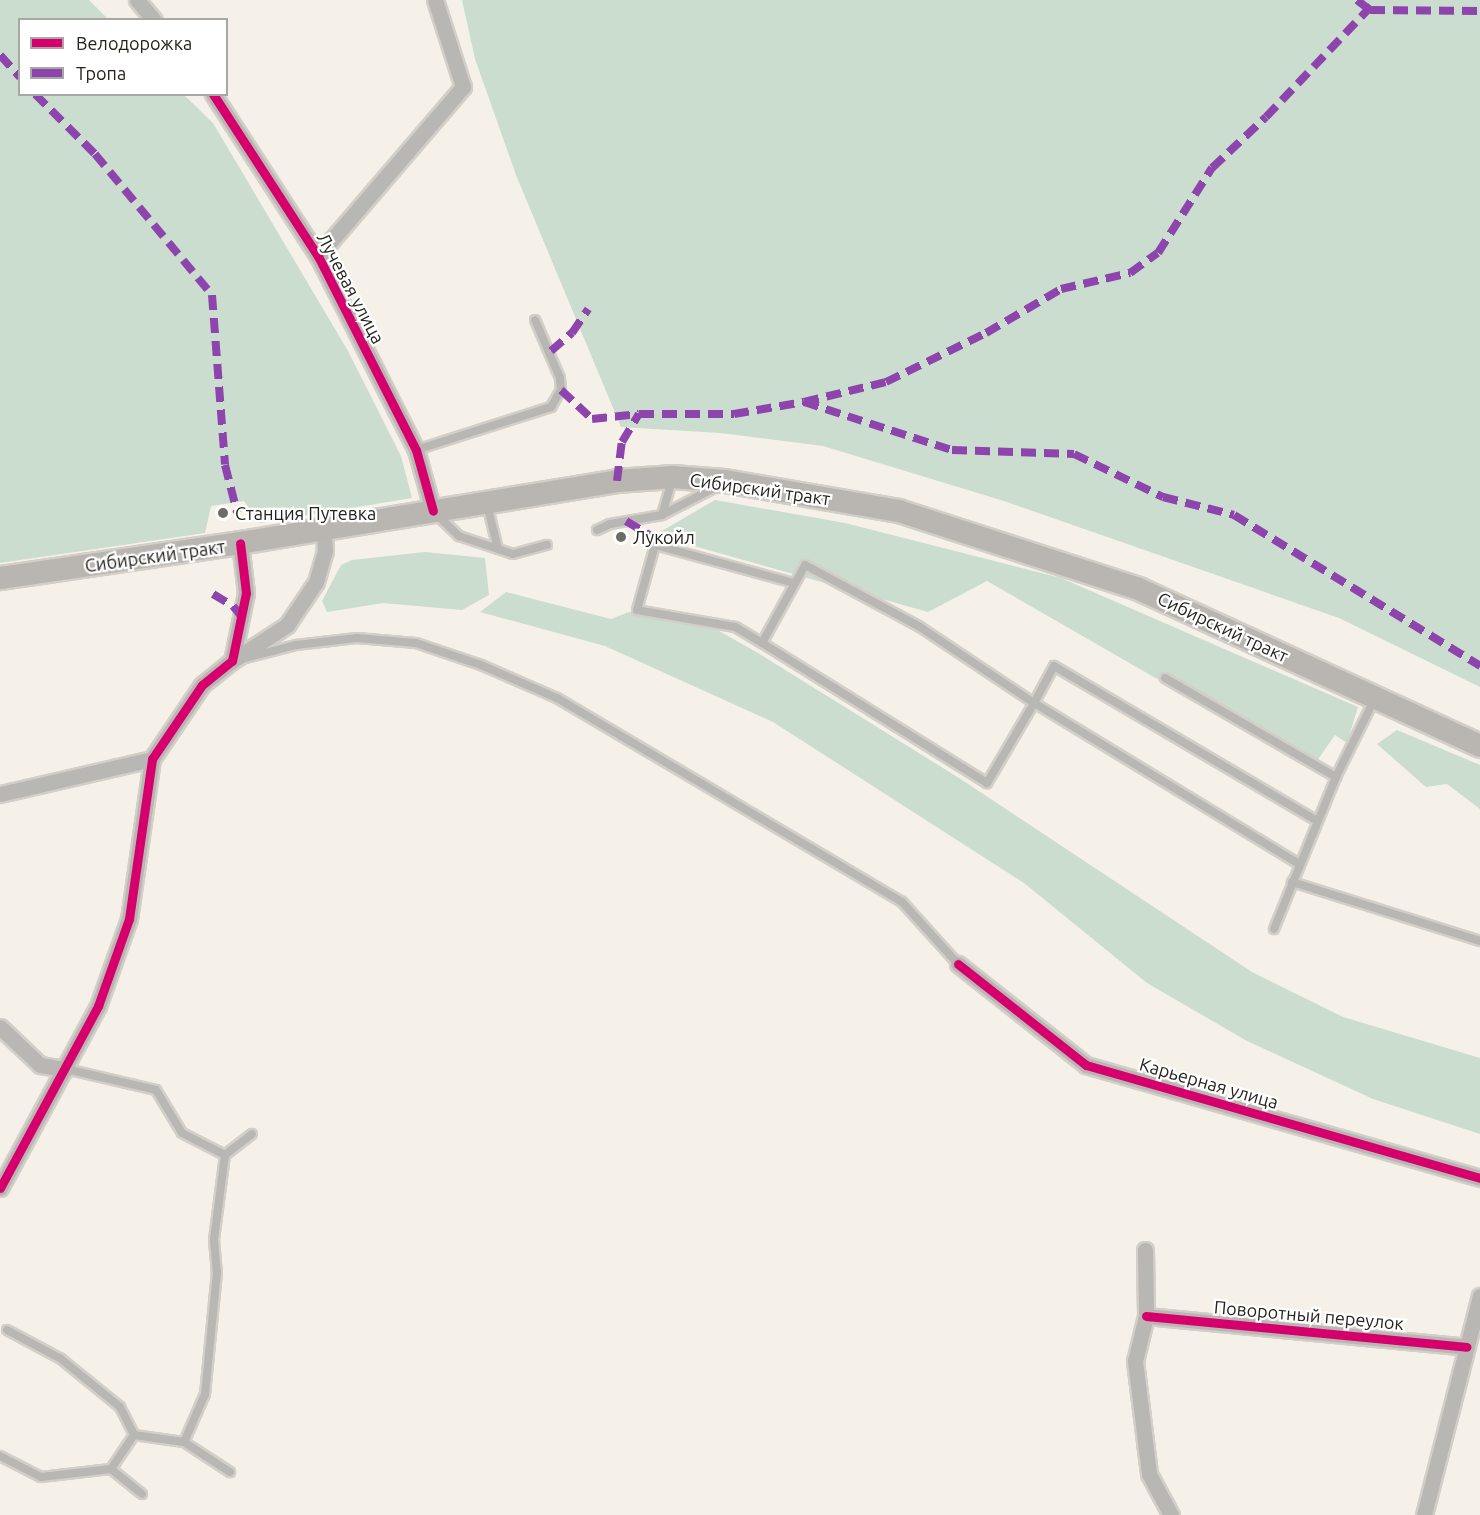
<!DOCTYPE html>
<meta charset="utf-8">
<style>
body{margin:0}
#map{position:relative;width:1480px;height:1515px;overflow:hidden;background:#f5f1e8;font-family:Ubuntu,sans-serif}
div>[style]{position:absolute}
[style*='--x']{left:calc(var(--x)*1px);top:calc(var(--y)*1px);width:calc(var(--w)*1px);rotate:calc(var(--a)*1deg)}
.forest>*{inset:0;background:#caddce}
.roads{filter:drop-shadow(2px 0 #d3cfc8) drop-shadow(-2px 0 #d3cfc8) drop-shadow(0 2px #d3cfc8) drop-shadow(0 -2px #d3cfc8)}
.service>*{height:8px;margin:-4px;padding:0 4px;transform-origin:4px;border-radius:4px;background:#b9b7b4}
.minor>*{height:15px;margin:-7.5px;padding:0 7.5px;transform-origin:7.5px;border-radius:7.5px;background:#b9b7b4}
.secondary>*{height:22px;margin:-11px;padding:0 11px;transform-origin:11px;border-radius:11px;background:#b9b6b1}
.quiet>*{height:8px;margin-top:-4px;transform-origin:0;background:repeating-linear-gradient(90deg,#8e44ad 0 15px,transparent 0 23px)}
.cycleway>*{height:9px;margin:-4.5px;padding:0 4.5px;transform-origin:4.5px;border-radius:4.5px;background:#d6006c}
.dots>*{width:16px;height:16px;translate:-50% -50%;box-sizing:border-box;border:3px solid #fff;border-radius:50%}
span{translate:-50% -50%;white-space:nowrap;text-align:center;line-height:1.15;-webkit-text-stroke:4.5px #fff;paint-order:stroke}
.street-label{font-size:18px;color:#26231d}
.poi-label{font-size:18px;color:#26231d}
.left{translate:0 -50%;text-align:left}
.legend{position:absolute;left:18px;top:18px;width:210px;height:78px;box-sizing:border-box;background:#fff;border:2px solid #a8a7a5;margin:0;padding:8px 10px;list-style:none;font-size:18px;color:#26231d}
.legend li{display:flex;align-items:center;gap:12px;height:30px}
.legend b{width:30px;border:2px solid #a8a7a5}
</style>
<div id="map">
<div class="forest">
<div style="clip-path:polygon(0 0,89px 0,108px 19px,20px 20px,20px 94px,184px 95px,213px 123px,348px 351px,401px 456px,412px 498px,260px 523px,244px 501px,211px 506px,205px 533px,0 563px)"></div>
<div style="clip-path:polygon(462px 0,1480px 0,1480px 687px,1339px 618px,1004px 501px,823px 446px,720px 433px,621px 427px,516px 175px,475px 59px)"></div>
<div style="clip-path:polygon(715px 500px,845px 523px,1061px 578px,1358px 707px,1347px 743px,1335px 735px,1312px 768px,987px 581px,928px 612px,655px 535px)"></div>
<div style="clip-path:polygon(425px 552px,485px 558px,489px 595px,462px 610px,383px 603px,327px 612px,322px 601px,341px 565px,352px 560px)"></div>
<div style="clip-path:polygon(506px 592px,611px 619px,629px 612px,719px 631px,758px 653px,959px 778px,1252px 972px,1343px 1017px,1480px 1058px,1480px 1134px,1373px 1099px,1247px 1041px,1147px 983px,1024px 883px,773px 722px,605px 646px,480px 612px)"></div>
<div style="clip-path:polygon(1397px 730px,1480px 765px,1480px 809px,1447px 784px,1426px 787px,1377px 744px)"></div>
</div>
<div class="roads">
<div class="service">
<div style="--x:416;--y:450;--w:142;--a:-17.7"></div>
<div style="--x:551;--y:407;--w:20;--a:-60"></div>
<div style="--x:561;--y:390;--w:12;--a:-95"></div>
<div style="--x:560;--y:378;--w:63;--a:-113.3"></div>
<div style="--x:487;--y:504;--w:46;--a:76.3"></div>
<div style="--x:436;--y:514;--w:32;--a:44"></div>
<div style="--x:459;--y:536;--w:57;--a:18.4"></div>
<div style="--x:513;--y:554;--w:35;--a:-15"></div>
<div style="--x:662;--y:515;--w:61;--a:-27.4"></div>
<div style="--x:597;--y:530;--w:14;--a:-25"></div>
<div style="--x:610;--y:524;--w:53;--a:-9.8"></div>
<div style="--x:662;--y:515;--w:36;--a:-74"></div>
<div style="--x:762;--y:643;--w:89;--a:-61.1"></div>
<div style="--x:805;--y:565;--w:131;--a:28.3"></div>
<div style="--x:920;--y:627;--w:137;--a:33.7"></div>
<div style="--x:1034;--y:703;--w:93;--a:120.4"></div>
<div style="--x:987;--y:783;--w:265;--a:-148.1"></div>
<div style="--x:762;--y:643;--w:31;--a:-149"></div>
<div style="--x:735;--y:627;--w:99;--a:-170.2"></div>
<div style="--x:637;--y:610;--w:67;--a:-74.5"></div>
<div style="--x:655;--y:545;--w:144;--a:15.3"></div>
<div style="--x:246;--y:658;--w:52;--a:-14.6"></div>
<div style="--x:296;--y:645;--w:61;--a:-6.5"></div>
<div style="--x:357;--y:638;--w:59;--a:4.8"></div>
<div style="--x:416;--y:643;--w:69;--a:18.7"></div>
<div style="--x:481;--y:665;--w:83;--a:23.5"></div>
<div style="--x:557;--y:698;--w:401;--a:30.6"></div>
<div style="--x:902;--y:902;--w:84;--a:47.9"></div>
<div style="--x:1165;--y:678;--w:198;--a:30.1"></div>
<div style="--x:1299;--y:864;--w:310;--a:-148.7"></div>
<div style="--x:1034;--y:703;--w:42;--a:-61.6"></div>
<div style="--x:1054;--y:666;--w:305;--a:30.5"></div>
<div style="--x:1292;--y:882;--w:197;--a:17.4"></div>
<div style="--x:1274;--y:929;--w:164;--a:-67.8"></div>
<div style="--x:1336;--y:777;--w:86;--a:-63.7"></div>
<div style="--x:66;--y:1069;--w:92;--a:13.1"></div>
<div style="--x:156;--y:1090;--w:50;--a:58.8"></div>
<div style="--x:182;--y:1133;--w:48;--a:27.1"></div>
<div style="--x:225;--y:1155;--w:86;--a:97.4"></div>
<div style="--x:214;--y:1240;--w:32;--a:85"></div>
<div style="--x:217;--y:1272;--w:123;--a:95.6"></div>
<div style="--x:205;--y:1394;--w:52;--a:113.6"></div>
<div style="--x:225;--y:1155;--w:34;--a:-38"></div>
<div style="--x:7;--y:1330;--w:61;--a:28.2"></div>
<div style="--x:61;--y:1359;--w:76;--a:39.1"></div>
<div style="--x:120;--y:1407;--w:31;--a:63"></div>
<div style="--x:0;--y:1456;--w:46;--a:27.1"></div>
<div style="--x:41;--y:1477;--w:70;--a:-6.5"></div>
<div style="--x:142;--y:1494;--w:40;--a:-141"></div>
<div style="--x:111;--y:1469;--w:41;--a:-55.9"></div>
<div style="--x:134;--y:1435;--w:50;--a:8"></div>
<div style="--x:184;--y:1442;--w:55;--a:33.1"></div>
</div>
<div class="minor">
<div style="--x:137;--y:0;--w:26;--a:50"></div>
<div style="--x:213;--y:94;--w:193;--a:57.1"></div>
<div style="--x:318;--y:256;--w:217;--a:63.2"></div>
<div style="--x:416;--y:450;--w:63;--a:74.4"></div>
<div style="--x:318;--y:256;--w:223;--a:-49.4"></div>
<div style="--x:463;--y:87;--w:91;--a:-107.8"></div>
<div style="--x:232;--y:661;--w:66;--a:-33.2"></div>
<div style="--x:287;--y:625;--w:52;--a:-56"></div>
<div style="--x:316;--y:582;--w:32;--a:-74"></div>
<div style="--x:325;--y:551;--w:22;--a:-93"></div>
<div style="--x:0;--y:794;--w:156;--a:-13"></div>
<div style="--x:958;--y:964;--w:163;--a:38.3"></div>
<div style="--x:1086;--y:1065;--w:410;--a:16"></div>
<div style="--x:0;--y:1027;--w:55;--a:43.5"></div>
<div style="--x:40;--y:1065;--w:26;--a:9"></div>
<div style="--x:0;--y:1188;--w:207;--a:-61.7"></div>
<div style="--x:98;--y:1006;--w:92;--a:-70.4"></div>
<div style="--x:129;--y:919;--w:162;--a:-81.8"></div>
<div style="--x:152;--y:759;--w:89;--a:-56"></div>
<div style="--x:202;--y:685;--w:38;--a:-39"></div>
<div style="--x:232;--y:661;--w:69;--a:-78.4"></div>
<div style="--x:246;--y:593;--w:50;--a:-96.8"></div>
<div style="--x:1145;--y:1250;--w:66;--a:89.1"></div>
<div style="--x:1146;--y:1316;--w:46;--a:103.7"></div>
<div style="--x:1135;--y:1361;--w:114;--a:82.9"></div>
<div style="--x:1149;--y:1474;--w:47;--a:61.8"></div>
<div style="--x:1146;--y:1316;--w:322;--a:5.5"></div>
<div style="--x:1424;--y:1515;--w:226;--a:-75.7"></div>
</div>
<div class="secondary">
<div style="--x:0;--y:578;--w:243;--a:-8.3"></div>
<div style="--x:240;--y:543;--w:382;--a:-9.3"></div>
<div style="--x:617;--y:481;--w:56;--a:-4.1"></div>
<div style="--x:673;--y:477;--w:52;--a:4.4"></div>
<div style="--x:725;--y:481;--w:177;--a:9.8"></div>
<div style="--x:899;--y:511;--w:252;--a:18"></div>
<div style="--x:1139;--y:589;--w:375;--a:24.7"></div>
</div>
</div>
<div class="quiet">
<div style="--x:1357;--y:0;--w:16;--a:38"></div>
<div style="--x:1370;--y:10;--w:110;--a:0.5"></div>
<div style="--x:0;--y:55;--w:30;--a:48"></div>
<div style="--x:35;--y:94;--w:85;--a:45"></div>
<div style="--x:95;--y:154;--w:183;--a:50.3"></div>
<div style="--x:212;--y:295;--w:170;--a:85.6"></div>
<div style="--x:225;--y:465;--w:49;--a:75.7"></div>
<div style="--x:551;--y:351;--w:28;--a:-41"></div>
<div style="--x:572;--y:333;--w:29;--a:-56"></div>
<div style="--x:561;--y:390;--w:42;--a:43.1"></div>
<div style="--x:592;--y:419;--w:47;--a:-6.1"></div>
<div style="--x:639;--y:414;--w:95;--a:0"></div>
<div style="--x:734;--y:414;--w:71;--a:-9.7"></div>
<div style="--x:804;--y:402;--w:84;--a:-13.7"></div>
<div style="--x:886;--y:382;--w:111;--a:-26.1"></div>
<div style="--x:986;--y:333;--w:87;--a:-30.4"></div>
<div style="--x:1061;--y:289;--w:71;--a:-13.1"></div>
<div style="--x:1130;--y:273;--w:34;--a:-36"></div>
<div style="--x:1158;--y:253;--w:101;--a:-57.6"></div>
<div style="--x:1212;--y:168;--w:74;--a:-43.4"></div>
<div style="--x:1266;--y:117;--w:161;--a:-46.5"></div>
<div style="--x:804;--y:402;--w:156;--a:18"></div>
<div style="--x:952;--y:450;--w:122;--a:1.9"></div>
<div style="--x:1074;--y:454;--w:99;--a:25.8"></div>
<div style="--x:1163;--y:497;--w:73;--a:14.2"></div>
<div style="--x:1234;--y:515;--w:289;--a:31.5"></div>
<div style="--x:617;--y:481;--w:39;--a:-83"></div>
<div style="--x:622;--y:442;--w:33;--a:-59"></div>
<div style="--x:626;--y:521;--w:35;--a:31"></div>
<div style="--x:656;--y:539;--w:6;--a:99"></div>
<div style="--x:213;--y:594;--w:23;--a:31"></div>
<div style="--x:233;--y:606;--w:13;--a:51"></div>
</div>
<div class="cycleway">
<div style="--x:213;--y:94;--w:193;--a:57.1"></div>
<div style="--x:318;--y:256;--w:217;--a:63.2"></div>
<div style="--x:416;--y:450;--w:63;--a:74.4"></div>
<div style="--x:958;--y:964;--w:163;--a:38.3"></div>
<div style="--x:1086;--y:1065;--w:410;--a:16"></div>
<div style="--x:0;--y:1188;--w:207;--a:-61.7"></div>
<div style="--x:98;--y:1006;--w:92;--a:-70.4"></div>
<div style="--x:129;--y:919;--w:162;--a:-81.8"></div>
<div style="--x:152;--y:759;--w:89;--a:-56"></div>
<div style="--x:202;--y:685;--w:38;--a:-39"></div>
<div style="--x:232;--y:661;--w:69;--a:-78.4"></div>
<div style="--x:246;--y:593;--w:50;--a:-96.8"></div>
<div style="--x:1146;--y:1316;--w:322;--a:5.5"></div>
</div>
<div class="dots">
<div style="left:223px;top:513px;background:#6e6b64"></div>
<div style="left:621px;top:537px;background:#6e6b64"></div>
</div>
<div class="street-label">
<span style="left:351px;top:288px;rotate:62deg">Лучевая улица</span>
<span style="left:760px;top:489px;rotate:8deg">Сибирский тракт</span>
<span style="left:155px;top:556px;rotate:-8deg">Сибирский тракт</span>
<span style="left:1223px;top:627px;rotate:25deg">Сибирский тракт</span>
<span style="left:1209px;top:1083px;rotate:16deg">Карьерная улица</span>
<span style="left:1309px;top:1315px;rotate:5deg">Поворотный переулок</span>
</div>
<div class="poi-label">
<span class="left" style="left:235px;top:513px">Станция Путевка</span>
<span class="left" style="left:633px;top:537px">Лукойл</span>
</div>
<ul class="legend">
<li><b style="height:8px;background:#d6006c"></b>Велодорожка</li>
<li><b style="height:8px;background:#8e44ad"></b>Тропа</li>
</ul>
</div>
